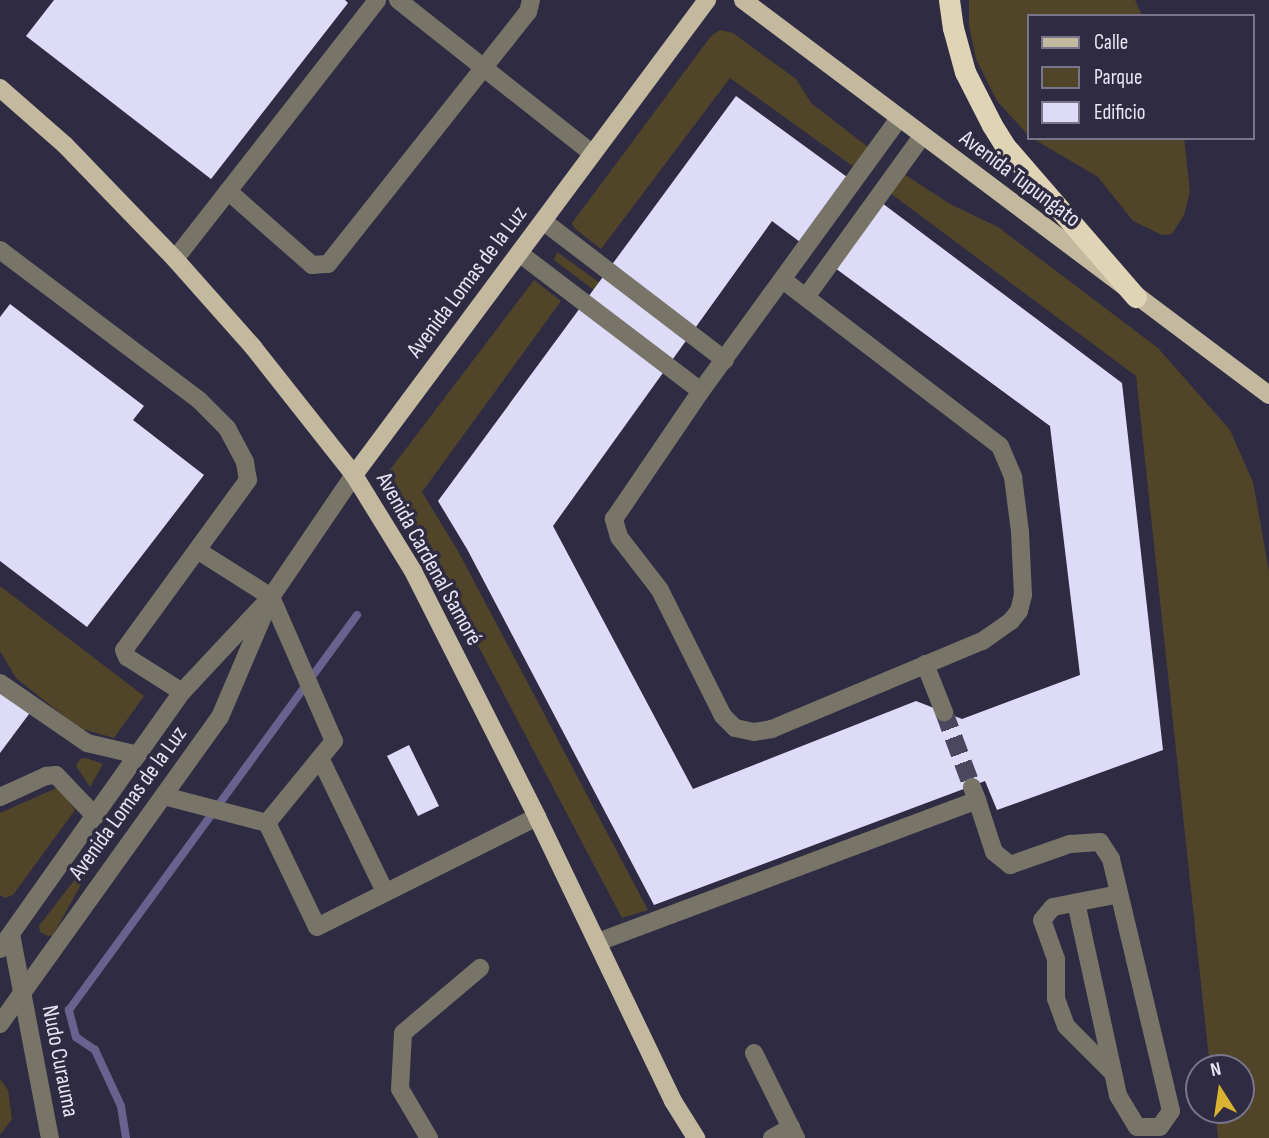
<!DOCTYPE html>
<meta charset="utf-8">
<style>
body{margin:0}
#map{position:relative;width:1269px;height:1138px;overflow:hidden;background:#2f2b43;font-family:"Sofia Sans Condensed",sans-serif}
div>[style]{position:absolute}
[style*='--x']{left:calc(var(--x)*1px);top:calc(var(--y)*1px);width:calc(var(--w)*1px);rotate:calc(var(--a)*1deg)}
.green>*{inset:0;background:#504528}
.stream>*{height:8px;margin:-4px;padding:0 4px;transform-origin:4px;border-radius:4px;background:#69628f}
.building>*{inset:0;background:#dedbf9}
.minor-tunnel>*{height:18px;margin-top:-9px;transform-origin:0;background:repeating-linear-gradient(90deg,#4b475e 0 18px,transparent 0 27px)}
.minor>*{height:18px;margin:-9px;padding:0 9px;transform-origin:9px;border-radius:9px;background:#797468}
.major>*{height:18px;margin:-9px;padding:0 9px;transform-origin:9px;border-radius:9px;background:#c2b99f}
.highway>*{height:21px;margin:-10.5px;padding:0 10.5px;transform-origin:10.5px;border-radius:10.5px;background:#dfd4b5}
span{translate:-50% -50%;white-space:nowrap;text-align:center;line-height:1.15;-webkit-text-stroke:7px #2f2b43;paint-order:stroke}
.street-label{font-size:23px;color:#e8e6f6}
.legend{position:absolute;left:1027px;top:14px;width:228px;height:126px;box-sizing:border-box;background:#2f2b43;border:2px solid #79768b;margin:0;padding:9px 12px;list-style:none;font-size:21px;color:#e8e6f6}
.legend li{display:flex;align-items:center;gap:14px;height:35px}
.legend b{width:35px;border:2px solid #79768b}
.north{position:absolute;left:1185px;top:1054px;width:70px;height:70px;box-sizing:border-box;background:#2f2b43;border:2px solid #79768b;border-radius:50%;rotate:348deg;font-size:19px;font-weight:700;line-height:28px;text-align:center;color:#e8e6f6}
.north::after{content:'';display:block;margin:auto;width:24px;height:32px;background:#dab333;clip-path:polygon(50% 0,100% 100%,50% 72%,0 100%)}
</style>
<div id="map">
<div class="green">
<div style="clip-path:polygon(969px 0,1135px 0,1142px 16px,1029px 16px,1029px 136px,997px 101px,976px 59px,969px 25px)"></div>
<div style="clip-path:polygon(720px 30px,733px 33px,796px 79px,811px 103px,868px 147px,854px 167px,730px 78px,601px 249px,574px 228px,572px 223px,711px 36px)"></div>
<div style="clip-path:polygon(1032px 138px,1184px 138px,1190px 192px,1184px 215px,1172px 234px,1162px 235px,1133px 221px,1098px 177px)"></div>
<div style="clip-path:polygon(904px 174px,950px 204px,998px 227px,1158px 348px,1230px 430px,1253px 482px,1269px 571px,1269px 1138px,1218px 1138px,1215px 1110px,1241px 1110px,1241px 1068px,1210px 1068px,1136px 376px,890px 193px)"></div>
<div style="clip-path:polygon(557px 252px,600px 283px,595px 291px,554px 260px)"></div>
<div style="clip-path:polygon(534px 280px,561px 301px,422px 492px,458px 551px,648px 910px,622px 918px,435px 564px,383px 484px,383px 479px)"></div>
<div style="clip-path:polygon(0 586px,144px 696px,114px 738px,79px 728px,16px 678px,0 651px)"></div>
<div style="clip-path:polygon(86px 758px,103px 764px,90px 787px,76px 766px,80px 759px)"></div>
<div style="clip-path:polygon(59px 787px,75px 810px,13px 895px,5px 898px,0 895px,0 813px)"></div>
<div style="clip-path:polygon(108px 836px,53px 935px,48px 936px,40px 932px,39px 926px)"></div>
<div style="clip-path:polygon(0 1079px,8px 1090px,12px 1119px,0 1135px)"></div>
</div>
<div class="stream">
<div style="--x:126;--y:1138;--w:32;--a:-99"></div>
<div style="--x:121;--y:1106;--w:62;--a:-114.9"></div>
<div style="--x:95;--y:1050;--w:23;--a:-146"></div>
<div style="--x:76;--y:1037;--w:28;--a:-105"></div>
<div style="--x:69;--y:1010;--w:489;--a:-53.9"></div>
</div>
<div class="building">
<div style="clip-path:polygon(54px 0,345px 0,348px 3px,211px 179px,26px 36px)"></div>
<div style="clip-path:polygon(736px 96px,847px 177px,800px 242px,772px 221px,553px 526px,693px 789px,916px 701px,962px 719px,1080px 675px,1050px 426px,835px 268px,882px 203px,1122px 383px,1163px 750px,997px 810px,985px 781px,654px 905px,467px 549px,438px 501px)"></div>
<div style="clip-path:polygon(10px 304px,144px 406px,133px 420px,204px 475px,87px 627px,0 561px,0 317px)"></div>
<div style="clip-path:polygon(4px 689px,32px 710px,0 753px,0 694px)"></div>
<div style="clip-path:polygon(409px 745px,439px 806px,418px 816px,387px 756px)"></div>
</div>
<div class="minor-tunnel">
<div style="--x:944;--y:712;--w:80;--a:69.5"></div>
</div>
<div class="minor">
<div style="--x:398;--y:0;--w:248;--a:38.3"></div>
<div style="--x:228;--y:191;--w:112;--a:41.4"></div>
<div style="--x:312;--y:265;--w:16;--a:-4"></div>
<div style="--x:328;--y:264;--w:322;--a:-51.6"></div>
<div style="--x:528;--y:12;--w:12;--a:-76"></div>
<div style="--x:543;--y:221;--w:229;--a:37.4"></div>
<div style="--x:0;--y:250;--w:249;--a:37"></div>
<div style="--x:199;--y:400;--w:40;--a:45"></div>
<div style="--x:227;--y:428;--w:38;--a:62"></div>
<div style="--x:245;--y:462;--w:18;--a:81"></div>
<div style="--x:248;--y:480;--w:210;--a:126.1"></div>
<div style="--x:124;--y:650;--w:8;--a:67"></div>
<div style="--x:127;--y:657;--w:65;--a:32.5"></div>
<div style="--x:519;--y:253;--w:228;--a:37.2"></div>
<div style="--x:175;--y:259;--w:328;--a:-52"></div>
<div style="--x:783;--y:280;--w:273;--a:37.4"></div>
<div style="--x:1000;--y:446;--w:34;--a:67"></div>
<div style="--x:1013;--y:477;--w:55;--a:82.7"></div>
<div style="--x:1020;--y:532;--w:63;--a:87.3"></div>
<div style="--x:1023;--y:595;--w:16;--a:104"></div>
<div style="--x:1019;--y:611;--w:13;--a:129"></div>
<div style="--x:1011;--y:621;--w:35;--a:145"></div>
<div style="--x:982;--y:641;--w:228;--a:157.3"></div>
<div style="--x:772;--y:729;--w:18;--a:171"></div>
<div style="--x:754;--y:732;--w:19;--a:-168"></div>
<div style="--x:735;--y:728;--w:17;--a:-135"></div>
<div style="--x:723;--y:716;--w:141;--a:-116.6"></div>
<div style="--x:660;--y:590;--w:67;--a:-127.7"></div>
<div style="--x:619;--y:537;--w:19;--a:-106"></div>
<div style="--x:614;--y:519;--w:155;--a:-55.8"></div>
<div style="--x:701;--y:391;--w:337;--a:-54"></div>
<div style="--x:806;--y:297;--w:198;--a:-54.2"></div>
<div style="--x:197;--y:550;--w:88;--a:32.4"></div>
<div style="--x:271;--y:597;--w:157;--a:66.4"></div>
<div style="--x:334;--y:741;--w:106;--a:129.3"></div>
<div style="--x:925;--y:664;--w:52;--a:68.4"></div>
<div style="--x:0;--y:683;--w:106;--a:34.6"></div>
<div style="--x:87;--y:743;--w:52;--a:13.2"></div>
<div style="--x:320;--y:758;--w:149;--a:64.1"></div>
<div style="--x:164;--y:796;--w:106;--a:14.7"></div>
<div style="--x:267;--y:823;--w:115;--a:64.3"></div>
<div style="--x:317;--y:927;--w:246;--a:-26.6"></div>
<div style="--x:0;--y:797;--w:51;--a:-24.5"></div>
<div style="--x:46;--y:776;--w:10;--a:-6"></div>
<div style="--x:56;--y:775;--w:57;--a:46.4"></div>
<div style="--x:977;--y:800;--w:55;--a:71.9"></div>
<div style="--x:994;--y:852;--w:21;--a:39"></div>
<div style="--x:1010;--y:865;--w:64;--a:-19.3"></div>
<div style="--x:1070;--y:844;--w:30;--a:-4"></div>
<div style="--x:1100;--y:842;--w:20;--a:57"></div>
<div style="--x:1111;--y:859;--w:259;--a:76.6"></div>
<div style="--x:1171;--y:1111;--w:19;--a:125"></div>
<div style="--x:1160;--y:1127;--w:23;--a:180"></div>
<div style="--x:1137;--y:1127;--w:37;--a:-121"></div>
<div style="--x:1118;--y:1095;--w:197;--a:-102.3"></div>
<div style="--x:11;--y:934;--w:208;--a:79.2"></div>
<div style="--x:598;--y:942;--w:405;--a:-20.5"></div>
<div style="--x:977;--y:800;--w:14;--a:-111"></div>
<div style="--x:0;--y:949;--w:315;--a:-54.7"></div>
<div style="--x:182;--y:692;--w:130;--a:-46.9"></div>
<div style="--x:271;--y:597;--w:148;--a:-55.8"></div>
<div style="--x:0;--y:1024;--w:378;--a:-54.4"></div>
<div style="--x:220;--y:717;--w:120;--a:-66.9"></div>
<div style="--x:754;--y:1053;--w:95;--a:63.7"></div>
<div style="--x:1113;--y:1073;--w:66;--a:-135"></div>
<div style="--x:1066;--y:1026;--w:29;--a:-110"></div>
<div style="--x:1056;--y:999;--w:40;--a:-90"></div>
<div style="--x:1056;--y:959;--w:41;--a:-109.7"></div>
<div style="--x:1042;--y:920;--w:17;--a:-50"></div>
<div style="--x:1053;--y:907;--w:67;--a:-11.1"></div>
<div style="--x:429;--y:1138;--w:57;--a:-120.6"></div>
<div style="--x:400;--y:1089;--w:56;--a:-86.9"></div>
<div style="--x:403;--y:1033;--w:101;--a:-40.2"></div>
<div style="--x:772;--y:1138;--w:22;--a:-30"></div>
</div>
<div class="major">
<div style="--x:743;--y:0;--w:658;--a:36.9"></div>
<div style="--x:0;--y:88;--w:86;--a:41.2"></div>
<div style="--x:65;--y:145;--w:158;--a:46"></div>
<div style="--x:175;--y:259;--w:118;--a:48.4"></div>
<div style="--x:253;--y:347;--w:163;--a:51.7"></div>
<div style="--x:354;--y:475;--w:113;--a:58.4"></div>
<div style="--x:413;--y:571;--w:275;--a:63.2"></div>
<div style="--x:537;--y:817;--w:315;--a:64.4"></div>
<div style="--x:673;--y:1101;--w:44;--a:58.1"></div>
<div style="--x:354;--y:475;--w:592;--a:-53.38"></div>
</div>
<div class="highway">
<div style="--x:949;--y:0;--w:28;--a:82"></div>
<div style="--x:953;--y:28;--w:46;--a:74.7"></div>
<div style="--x:965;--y:72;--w:59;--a:63"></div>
<div style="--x:992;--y:125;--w:25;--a:58"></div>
<div style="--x:1005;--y:146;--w:200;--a:49.1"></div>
</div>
<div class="street-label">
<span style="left:1020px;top:179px;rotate:37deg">Avenida Tupungato</span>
<span style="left:467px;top:282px;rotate:-53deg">Avenida Lomas de la Luz</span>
<span style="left:429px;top:559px;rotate:61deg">Avenida Cardenal Samoré</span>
<span style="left:128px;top:803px;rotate:-54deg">Avenida Lomas de la Luz</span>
<span style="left:60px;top:1061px;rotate:79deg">Nudo Curauma</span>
</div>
<ul class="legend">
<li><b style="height:9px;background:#c2b99f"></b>Calle</li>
<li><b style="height:19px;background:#504528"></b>Parque</li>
<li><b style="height:19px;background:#dedbf9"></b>Edificio</li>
</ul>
<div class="north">N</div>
</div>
